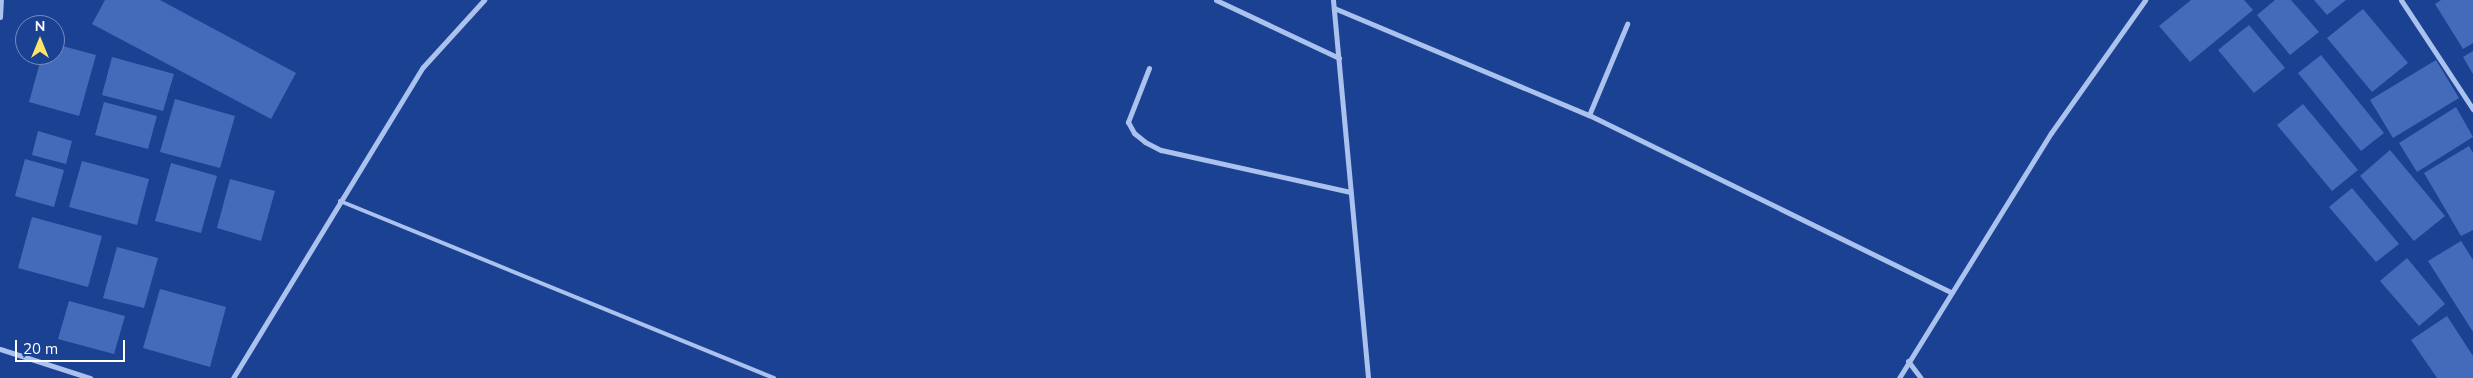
<!DOCTYPE html>
<style>
body{margin:0}
#map{position:relative;width:2473px;height:378px;overflow:hidden;background:#1b4193;font-family:Mulish,sans-serif}
div>[style]{position:absolute}
[style*='--x']{left:calc(var(--x)*1px);top:calc(var(--y)*1px);width:calc(var(--w)*1px);rotate:calc(var(--a)*1deg)}
.building>*{inset:0;background:#446bba}
.service>*{height:4px;margin:-2px;padding:0 2px;transform-origin:2px;border-radius:2px;background:#abc2ef}
.minor>*{height:5px;margin:-2.5px;padding:0 2.5px;transform-origin:2.5px;border-radius:2.5px;background:#abc2ef}
span{translate:-50% -50%;white-space:nowrap;text-align:center;line-height:1.15;-webkit-text-stroke:4px #1b4193;paint-order:stroke}
.north{position:absolute;left:15px;top:15px;width:50px;height:50px;box-sizing:border-box;background:#1b4193;border:1px solid #768dbe;border-radius:50%;rotate:0deg;font-size:14px;font-weight:700;line-height:20px;text-align:center;color:#fff}
.north::after{content:'';display:block;margin:auto;width:18px;height:22px;background:#ffe569;clip-path:polygon(50% 0,100% 100%,50% 72%,0 100%)}
.scale{position:absolute;left:15px;top:340px;width:110px;height:22px;box-sizing:border-box;border:2px solid #fff;border-top:0;padding-left:6px;font-size:15px;line-height:18px;white-space:nowrap;color:#fff;-webkit-text-stroke:4px #1b4193;paint-order:stroke}
</style>
<div id="map">
<div class="building">
<div style="clip-path:polygon(105px 0,160px 0,296px 73px,271px 119px,92px 24px)"></div>
<div style="clip-path:polygon(2191px 0,2244px 0,2253px 10px,2190px 62px,2159px 26px)"></div>
<div style="clip-path:polygon(2275px 0,2291px 0,2319px 32px,2290px 55px,2257px 15px)"></div>
<div style="clip-path:polygon(2314px 0,2346px 0,2327px 15px)"></div>
<div style="clip-path:polygon(2441px 0,2473px 0,2473px 43px,2463px 49px,2435px 4px)"></div>
<div style="clip-path:polygon(2363px 9px,2408px 63px,2372px 92px,2327px 38px)"></div>
<div style="clip-path:polygon(2249px 25px,2285px 68px,2254px 93px,2218px 50px)"></div>
<div style="clip-path:polygon(55px 44px,96px 55px,79px 116px,29px 102px,42px 55px,55px 55px)"></div>
<div style="clip-path:polygon(2473px 51px,2473px 74px,2463px 57px)"></div>
<div style="clip-path:polygon(2321px 55px,2384px 133px,2361px 151px,2298px 73px)"></div>
<div style="clip-path:polygon(112px 57px,174px 74px,163px 111px,102px 95px)"></div>
<div style="clip-path:polygon(2436px 60px,2459px 98px,2393px 138px,2370px 100px)"></div>
<div style="clip-path:polygon(175px 99px,235px 116px,220px 168px,160px 152px)"></div>
<div style="clip-path:polygon(104px 102px,157px 116px,148px 149px,95px 135px)"></div>
<div style="clip-path:polygon(2303px 104px,2358px 170px,2332px 191px,2277px 125px)"></div>
<div style="clip-path:polygon(2456px 107px,2473px 137px,2417px 172px,2399px 143px)"></div>
<div style="clip-path:polygon(38px 131px,72px 141px,66px 164px,32px 155px)"></div>
<div style="clip-path:polygon(2469px 146px,2473px 153px,2473px 230px,2461px 236px,2424px 173px)"></div>
<div style="clip-path:polygon(2390px 150px,2445px 216px,2414px 241px,2360px 176px)"></div>
<div style="clip-path:polygon(25px 159px,64px 170px,54px 207px,15px 196px)"></div>
<div style="clip-path:polygon(82px 161px,149px 179px,137px 225px,69px 207px)"></div>
<div style="clip-path:polygon(171px 163px,217px 176px,201px 233px,155px 221px)"></div>
<div style="clip-path:polygon(230px 179px,275px 191px,261px 241px,217px 228px)"></div>
<div style="clip-path:polygon(2352px 188px,2399px 244px,2376px 262px,2329px 207px)"></div>
<div style="clip-path:polygon(32px 217px,102px 236px,88px 287px,18px 268px)"></div>
<div style="clip-path:polygon(2461px 241px,2473px 260px,2473px 332px,2428px 261px)"></div>
<div style="clip-path:polygon(117px 247px,158px 258px,144px 308px,103px 298px)"></div>
<div style="clip-path:polygon(2407px 258px,2445px 304px,2419px 326px,2380px 281px)"></div>
<div style="clip-path:polygon(160px 289px,226px 307px,210px 367px,143px 348px)"></div>
<div style="clip-path:polygon(69px 301px,125px 316px,114px 354px,58px 339px)"></div>
<div style="clip-path:polygon(2447px 316px,2473px 356px,2473px 378px,2437px 378px,2411px 340px)"></div>
</div>
<div class="service">
<div style="--x:340;--y:201;--w:469;--a:22.2"></div>
</div>
<div class="minor">
<div style="--x:1216;--y:0;--w:136;--a:25.2"></div>
<div style="--x:1333;--y:0;--w:380;--a:84.7"></div>
<div style="--x:2401;--y:0;--w:131;--a:56.6"></div>
<div style="--x:1334;--y:8;--w:277;--a:22.8"></div>
<div style="--x:1589;--y:115;--w:402;--a:26.1"></div>
<div style="--x:0;--y:17;--w:17;--a:-87"></div>
<div style="--x:1149;--y:68;--w:58;--a:111.3"></div>
<div style="--x:1128;--y:122;--w:13;--a:61"></div>
<div style="--x:1134;--y:133;--w:14;--a:39"></div>
<div style="--x:1145;--y:142;--w:18;--a:27"></div>
<div style="--x:1161;--y:150;--w:194;--a:12.5"></div>
<div style="--x:1589;--y:115;--w:99;--a:-67.3"></div>
<div style="--x:0;--y:349;--w:95;--a:17.9"></div>
<div style="--x:1908;--y:361;--w:21;--a:53"></div>
<div style="--x:233;--y:378;--w:364;--a:-58.6"></div>
<div style="--x:423;--y:67;--w:91;--a:-47.7"></div>
<div style="--x:1899;--y:378;--w:288;--a:-58.2"></div>
<div style="--x:2051;--y:133;--w:163;--a:-54.7"></div>
</div>
<div class="north">N</div>
<div class="scale">20 m</div>
</div>
